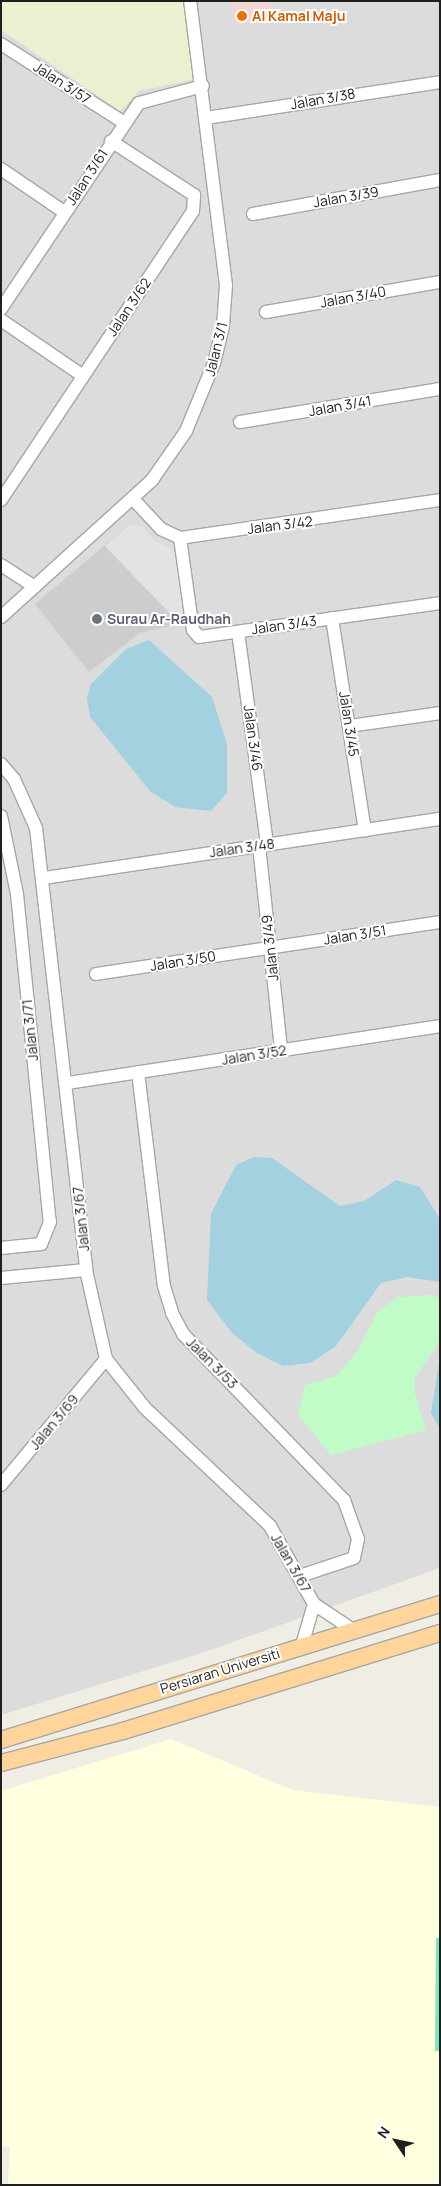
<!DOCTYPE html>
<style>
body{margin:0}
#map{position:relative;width:441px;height:2186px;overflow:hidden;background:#f0ede5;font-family:Manrope,sans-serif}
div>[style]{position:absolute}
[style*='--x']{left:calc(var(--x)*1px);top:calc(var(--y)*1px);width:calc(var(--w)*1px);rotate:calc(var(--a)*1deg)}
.residential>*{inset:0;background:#dddcdc}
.commercial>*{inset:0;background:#f2d6d4}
.education>*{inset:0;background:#ffffe0}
.religious>*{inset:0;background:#cdcdcd}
.farmland>*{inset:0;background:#edf0d0}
.park>*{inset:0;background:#c1fbc7}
.pitch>*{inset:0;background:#81e2be}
.parking>*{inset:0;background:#e3e3e3}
.water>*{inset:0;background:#a4d1df}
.roads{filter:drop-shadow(1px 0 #a6a6a6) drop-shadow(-1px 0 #a6a6a6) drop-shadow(0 1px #a6a6a6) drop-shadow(0 -1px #a6a6a6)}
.minor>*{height:12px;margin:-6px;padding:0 6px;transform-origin:6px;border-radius:6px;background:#fff}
.major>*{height:16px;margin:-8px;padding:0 8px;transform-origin:8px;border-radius:8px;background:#ffd59c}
.dots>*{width:14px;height:14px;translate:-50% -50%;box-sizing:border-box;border:2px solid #fff;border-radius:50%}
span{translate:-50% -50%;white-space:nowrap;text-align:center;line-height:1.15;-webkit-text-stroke:4px #fff;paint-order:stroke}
.food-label{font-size:14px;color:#c56008;font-weight:700}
.left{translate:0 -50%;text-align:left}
.street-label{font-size:14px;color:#1f1f1f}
.worship-label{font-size:14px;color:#5b616d;font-weight:700}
.frame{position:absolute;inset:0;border:2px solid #1f1f1f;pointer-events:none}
.north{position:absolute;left:371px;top:2116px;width:50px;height:50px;-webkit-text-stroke:4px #fff;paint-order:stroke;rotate:304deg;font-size:14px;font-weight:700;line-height:20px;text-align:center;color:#1f1f1f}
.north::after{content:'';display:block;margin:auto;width:18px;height:22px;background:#1f1f1f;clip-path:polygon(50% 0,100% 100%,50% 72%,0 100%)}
</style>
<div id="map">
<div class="residential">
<div style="clip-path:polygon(1px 1px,440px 1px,440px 1568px,205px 1652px,1px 1715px)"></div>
</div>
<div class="commercial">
<div style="clip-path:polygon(230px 1px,271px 1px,274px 17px,234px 25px)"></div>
</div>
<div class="education">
<div style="clip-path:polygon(171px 1739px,293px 1790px,440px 1807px,440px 2185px,8px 2185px,10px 2147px,1px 2146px,1px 1791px)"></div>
</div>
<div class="religious">
<div style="clip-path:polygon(130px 524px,143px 526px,155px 541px,174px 549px,187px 622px,140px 633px,89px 672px,35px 604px)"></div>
</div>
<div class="farmland">
<div style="clip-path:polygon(1px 1px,183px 1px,195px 79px,139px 91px,120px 111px,1px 30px)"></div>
</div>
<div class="park">
<div style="clip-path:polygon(430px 1295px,440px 1299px,440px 1341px,415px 1378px,414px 1391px,426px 1430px,331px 1455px,298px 1415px,305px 1385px,336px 1376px,358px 1350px,378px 1311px,398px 1297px)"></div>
</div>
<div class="pitch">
<div style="clip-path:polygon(436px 1938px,440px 1938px,440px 2051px,435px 2051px)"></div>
</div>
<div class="parking">
<div style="clip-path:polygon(130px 524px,143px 526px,155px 541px,174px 549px,187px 622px,179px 623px,105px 546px)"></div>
</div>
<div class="water">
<div style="clip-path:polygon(149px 640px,212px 697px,227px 744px,227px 793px,211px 811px,175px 807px,150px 791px,90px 717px,87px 698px,91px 684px,126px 649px)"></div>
<div style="clip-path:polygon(254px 1157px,272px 1158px,340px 1206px,364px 1201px,396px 1180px,420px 1187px,440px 1219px,440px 1282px,407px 1277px,381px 1283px,336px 1346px,310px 1363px,283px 1366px,257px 1353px,232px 1333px,207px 1300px,211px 1214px,236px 1165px)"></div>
<div style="clip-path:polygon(440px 1356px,440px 1429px,431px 1413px)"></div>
</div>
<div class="roads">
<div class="minor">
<div style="--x:1;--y:44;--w:145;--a:32.6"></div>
<div style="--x:206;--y:118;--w:237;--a:-8.7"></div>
<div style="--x:1;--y:169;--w:76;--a:34.3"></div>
<div style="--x:253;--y:214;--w:190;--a:-10.3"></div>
<div style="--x:1;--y:309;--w:248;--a:-56.2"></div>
<div style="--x:139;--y:103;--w:66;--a:-14.9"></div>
<div style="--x:266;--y:312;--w:177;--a:-9.8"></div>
<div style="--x:1;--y:320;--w:99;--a:34.3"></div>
<div style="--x:240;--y:422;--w:203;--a:-9.4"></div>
<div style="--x:1;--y:500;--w:347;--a:-56.4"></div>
<div style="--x:193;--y:211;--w:16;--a:-86"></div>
<div style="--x:194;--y:195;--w:99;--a:-147"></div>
<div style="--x:134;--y:500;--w:40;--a:47"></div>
<div style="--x:161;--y:529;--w:21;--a:25"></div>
<div style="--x:180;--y:538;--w:263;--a:-8.3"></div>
<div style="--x:180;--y:538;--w:93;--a:82"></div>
<div style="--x:193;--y:630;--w:9;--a:49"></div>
<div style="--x:199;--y:637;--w:243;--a:-8"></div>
<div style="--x:1;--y:565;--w:40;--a:32.9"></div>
<div style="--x:1;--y:617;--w:204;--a:-42.2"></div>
<div style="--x:152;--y:480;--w:60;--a:-55.2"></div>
<div style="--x:186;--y:431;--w:74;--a:-67.6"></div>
<div style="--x:214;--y:363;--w:38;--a:-76"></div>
<div style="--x:223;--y:326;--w:41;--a:-85.8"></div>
<div style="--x:226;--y:285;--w:286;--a:-97.2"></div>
<div style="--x:332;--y:618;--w:215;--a:81.2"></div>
<div style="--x:238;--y:632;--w:215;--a:82.2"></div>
<div style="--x:349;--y:726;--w:92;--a:-8.1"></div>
<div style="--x:1;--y:764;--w:20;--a:49"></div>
<div style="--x:14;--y:779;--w:54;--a:65.8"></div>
<div style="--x:36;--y:828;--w:445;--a:83.5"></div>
<div style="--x:86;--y:1270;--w:91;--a:77.3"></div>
<div style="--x:106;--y:1359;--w:63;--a:51.5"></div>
<div style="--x:145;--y:1408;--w:172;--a:43.3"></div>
<div style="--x:270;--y:1526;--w:90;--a:60.6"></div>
<div style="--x:314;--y:1604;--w:47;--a:33.7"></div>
<div style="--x:1;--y:816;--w:80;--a:78.4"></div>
<div style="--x:17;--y:894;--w:330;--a:84.3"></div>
<div style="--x:50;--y:1222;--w:24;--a:112"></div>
<div style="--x:41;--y:1244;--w:40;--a:174.3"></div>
<div style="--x:259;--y:846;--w:205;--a:83.8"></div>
<div style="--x:44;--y:878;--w:400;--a:-8.5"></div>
<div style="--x:96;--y:974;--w:348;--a:-8.6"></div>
<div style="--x:138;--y:1072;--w:216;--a:83.1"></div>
<div style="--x:164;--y:1286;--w:28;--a:73"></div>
<div style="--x:172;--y:1313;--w:24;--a:62"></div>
<div style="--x:183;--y:1334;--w:231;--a:45.9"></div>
<div style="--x:344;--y:1500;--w:41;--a:70.3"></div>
<div style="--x:358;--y:1539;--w:19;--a:102"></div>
<div style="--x:354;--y:1558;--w:57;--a:161.6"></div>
<div style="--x:68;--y:1083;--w:376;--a:-8.7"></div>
<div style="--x:1;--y:1278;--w:85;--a:-5.4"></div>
<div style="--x:1;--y:1485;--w:164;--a:-50.2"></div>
<div style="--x:302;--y:1645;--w:43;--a:-73.7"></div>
</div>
<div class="major">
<div style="--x:1;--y:1740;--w:460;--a:-17.2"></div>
<div style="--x:1;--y:1763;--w:126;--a:-14.7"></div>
<div style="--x:123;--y:1731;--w:332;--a:-17.2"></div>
</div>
</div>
<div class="dots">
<div style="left:242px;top:16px;background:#e8710a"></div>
<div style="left:97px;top:619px;background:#6b7280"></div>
</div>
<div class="food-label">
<span class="left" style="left:252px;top:16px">Al Kamal Maju</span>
</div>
<div class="street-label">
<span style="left:62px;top:83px;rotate:33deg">Jalan 3/57</span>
<span style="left:323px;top:99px;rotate:-10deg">Jalan 3/38</span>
<span style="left:87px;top:177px;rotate:-57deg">Jalan 3/61</span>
<span style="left:346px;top:197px;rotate:-10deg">Jalan 3/39</span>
<span style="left:353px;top:297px;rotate:-10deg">Jalan 3/40</span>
<span style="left:129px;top:307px;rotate:-56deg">Jalan 3/62</span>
<span style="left:216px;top:349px;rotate:-76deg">Jalan 3/1</span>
<span style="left:340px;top:406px;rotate:-10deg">Jalan 3/41</span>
<span style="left:280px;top:525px;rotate:-7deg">Jalan 3/42</span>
<span style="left:284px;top:625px;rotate:-8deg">Jalan 3/43</span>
<span style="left:349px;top:724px;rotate:81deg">Jalan 3/45</span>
<span style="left:253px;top:738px;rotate:82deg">Jalan 3/46</span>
<span style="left:242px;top:848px;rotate:-8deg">Jalan 3/48</span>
<span style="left:355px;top:935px;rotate:-9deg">Jalan 3/51</span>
<span style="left:270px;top:948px;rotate:-96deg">Jalan 3/49</span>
<span style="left:183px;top:961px;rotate:-9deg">Jalan 3/50</span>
<span style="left:30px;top:1030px;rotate:-96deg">Jalan 3/71</span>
<span style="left:254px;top:1055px;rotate:-9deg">Jalan 3/52</span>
<span style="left:81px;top:1219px;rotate:-96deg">Jalan 3/67</span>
<span style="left:212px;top:1363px;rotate:45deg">Jalan 3/53</span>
<span style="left:54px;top:1422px;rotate:-50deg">Jalan 3/69</span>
<span style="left:291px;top:1563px;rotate:60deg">Jalan 3/67</span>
<span style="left:220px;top:1671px;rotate:-17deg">Persiaran Universiti</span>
</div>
<div class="worship-label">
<span class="left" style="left:107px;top:619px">Surau Ar-Raudhah</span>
</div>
<div class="frame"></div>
<div class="north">N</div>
</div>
